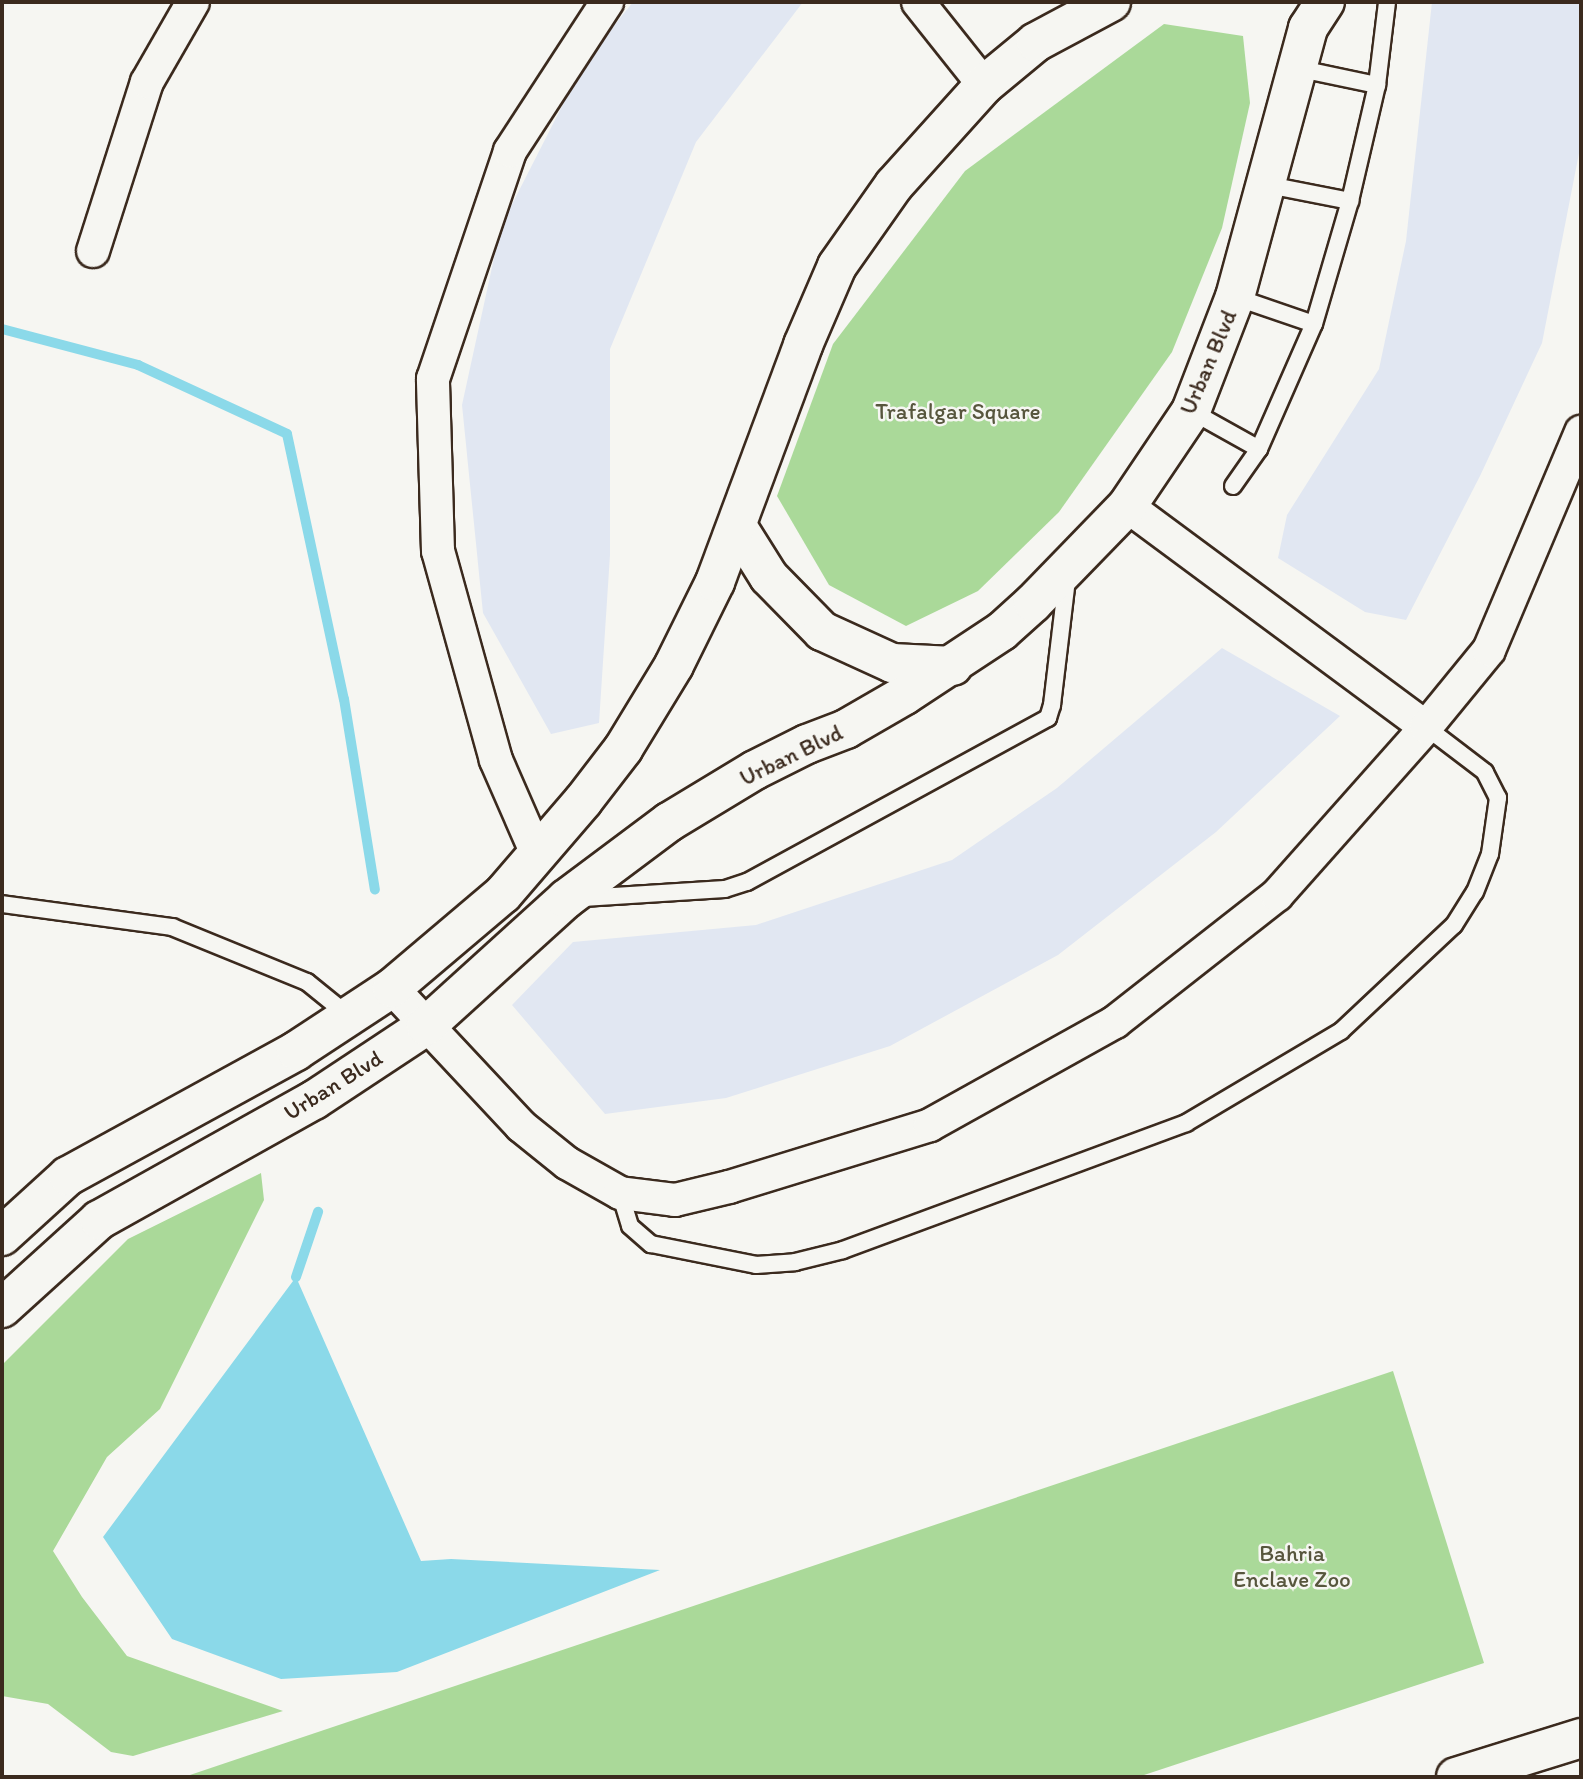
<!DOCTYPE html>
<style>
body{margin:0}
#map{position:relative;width:1583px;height:1779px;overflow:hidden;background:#f6f6f2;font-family:Itim,sans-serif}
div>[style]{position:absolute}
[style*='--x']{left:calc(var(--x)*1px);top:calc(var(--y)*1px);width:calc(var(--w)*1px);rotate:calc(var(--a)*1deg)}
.built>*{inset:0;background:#e1e7f2}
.green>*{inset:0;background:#aad999}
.water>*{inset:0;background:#8bd9e9}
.stream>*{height:10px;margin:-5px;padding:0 5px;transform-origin:5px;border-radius:5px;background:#8bd9e9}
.roads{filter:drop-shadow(2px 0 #3b2a1e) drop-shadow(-2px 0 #3b2a1e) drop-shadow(0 2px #3b2a1e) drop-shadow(0 -2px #3b2a1e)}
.lane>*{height:16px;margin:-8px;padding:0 8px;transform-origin:8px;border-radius:8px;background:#f6f6f2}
.street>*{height:32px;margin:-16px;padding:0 16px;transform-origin:16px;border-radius:16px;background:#f6f6f2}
.secondary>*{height:38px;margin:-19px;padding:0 19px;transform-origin:19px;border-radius:19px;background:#f6f6f2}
span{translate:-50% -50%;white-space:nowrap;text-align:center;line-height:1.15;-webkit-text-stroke:5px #f6f6f2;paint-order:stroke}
.street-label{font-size:23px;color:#3b2a1e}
.park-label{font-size:23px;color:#57563d}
.frame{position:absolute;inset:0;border:4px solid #3b2a1e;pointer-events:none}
</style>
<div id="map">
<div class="built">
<div style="clip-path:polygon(633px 2px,803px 2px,696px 142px,610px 349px,610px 555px,599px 723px,551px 734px,483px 613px,462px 405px,501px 226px,584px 63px)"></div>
<div style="clip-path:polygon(1432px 2px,1581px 2px,1580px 148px,1542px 343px,1480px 476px,1406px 620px,1365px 612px,1278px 558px,1287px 515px,1379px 369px,1406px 241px)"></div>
<div style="clip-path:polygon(1222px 648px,1340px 716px,1216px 832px,1058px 955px,890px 1046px,726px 1098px,605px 1114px,512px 1005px,573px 942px,756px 925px,952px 860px,1057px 788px)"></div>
</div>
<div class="green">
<div style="clip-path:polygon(1164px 24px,1243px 36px,1250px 103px,1222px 228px,1172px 352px,1059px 512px,978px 591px,906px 626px,829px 585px,777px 496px,833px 344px,965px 171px)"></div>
<div style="clip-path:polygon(261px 1173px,264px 1200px,160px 1409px,107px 1457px,53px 1551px,82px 1597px,127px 1656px,283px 1711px,133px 1756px,111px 1752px,48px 1704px,2px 1696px,2px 1365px,128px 1239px)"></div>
<div style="clip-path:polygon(1393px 1371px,1484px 1663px,1138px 1777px,184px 1777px)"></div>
</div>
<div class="water">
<div style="clip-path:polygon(296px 1277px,421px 1561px,451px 1559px,660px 1570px,397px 1672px,281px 1679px,172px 1639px,103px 1537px)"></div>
</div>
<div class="stream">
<div style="--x:2;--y:329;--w:141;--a:14.8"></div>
<div style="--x:138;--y:365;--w:164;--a:24.8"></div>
<div style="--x:287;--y:434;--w:271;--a:77.9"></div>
<div style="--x:344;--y:699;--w:193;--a:80.8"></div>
<div style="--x:296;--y:1277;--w:69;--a:-71.3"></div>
</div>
<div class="roads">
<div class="lane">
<div style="--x:1296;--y:68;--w:83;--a:11.9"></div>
<div style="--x:1268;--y:185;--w:84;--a:11"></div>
<div style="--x:1235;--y:297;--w:83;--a:18.9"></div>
<div style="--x:1191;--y:411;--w:78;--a:29.2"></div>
<div style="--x:1233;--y:486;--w:45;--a:-54.9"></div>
<div style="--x:1259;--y:449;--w:137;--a:-66.3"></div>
<div style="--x:1314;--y:324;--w:128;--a:-73.7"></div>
<div style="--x:1350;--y:201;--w:119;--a:-76.9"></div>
<div style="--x:1377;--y:85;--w:84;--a:-83.1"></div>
<div style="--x:583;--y:898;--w:142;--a:-3.6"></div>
<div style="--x:725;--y:889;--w:23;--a:-18"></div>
<div style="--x:747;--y:882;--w:343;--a:-28.6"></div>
<div style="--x:1048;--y:718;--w:14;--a:-73"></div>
<div style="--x:1052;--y:705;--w:127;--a:-83.2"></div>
<div style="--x:2;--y:904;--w:172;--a:7.7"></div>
<div style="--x:172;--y:927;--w:146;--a:22.2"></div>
<div style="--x:307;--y:982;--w:54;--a:39"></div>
<div style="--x:620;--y:1193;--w:34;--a:73"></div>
<div style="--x:630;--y:1226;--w:28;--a:41"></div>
<div style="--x:651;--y:1244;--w:107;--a:11.3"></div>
<div style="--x:756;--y:1265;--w:39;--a:-4"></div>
<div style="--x:795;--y:1262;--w:49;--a:-14"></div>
<div style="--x:843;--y:1250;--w:366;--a:-20.3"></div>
<div style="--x:1186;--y:1123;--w:180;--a:-30.7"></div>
<div style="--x:1341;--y:1031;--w:155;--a:-43.2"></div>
<div style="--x:1454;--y:925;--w:39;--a:-58"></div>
<div style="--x:1475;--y:892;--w:41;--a:-68.5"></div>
<div style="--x:1490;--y:854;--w:57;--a:-81.9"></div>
<div style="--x:1498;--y:798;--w:29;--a:-117"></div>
<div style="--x:1485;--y:772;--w:74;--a:-142.7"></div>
</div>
<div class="street">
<div style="--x:918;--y:2;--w:106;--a:51.5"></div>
<div style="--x:93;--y:251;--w:177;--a:-72.3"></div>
<div style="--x:147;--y:82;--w:92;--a:-60.1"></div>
<div style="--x:1127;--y:506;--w:372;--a:36.5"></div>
<div style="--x:537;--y:854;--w:103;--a:-113.6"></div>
<div style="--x:496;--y:760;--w:217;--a:-105.5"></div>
<div style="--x:438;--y:551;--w:172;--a:-91.7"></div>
<div style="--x:433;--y:379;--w:241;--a:-71.3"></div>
<div style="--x:510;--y:151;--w:178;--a:-56.9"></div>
<div style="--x:392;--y:988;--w:189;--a:46.9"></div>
<div style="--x:521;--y:1126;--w:59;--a:38.8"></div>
<div style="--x:567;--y:1163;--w:61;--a:29.5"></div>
<div style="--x:620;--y:1193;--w:55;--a:7.3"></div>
<div style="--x:675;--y:1200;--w:56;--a:-13.5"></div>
<div style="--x:729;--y:1187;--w:210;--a:-17.1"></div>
<div style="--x:930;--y:1125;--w:212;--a:-29.1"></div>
<div style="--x:1115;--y:1022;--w:206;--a:-38.1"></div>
<div style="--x:1277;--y:895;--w:225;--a:-48.4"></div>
<div style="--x:1426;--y:727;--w:99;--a:-50.7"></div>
<div style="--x:1489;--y:650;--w:237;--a:-67.1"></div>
</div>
<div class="secondary">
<div style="--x:737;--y:526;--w:60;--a:57.9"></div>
<div style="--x:769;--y:577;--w:76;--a:45.5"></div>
<div style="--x:822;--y:631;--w:77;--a:24.6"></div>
<div style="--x:892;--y:663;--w:61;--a:2.8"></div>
<div style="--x:2;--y:1236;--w:89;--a:-42.3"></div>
<div style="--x:68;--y:1176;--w:260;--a:-28.7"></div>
<div style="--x:296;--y:1051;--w:115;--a:-33.3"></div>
<div style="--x:392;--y:988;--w:145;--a:-40.3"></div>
<div style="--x:503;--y:894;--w:123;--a:-49.3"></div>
<div style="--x:583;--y:801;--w:66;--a:-52.4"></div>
<div style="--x:623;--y:749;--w:98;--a:-58.7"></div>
<div style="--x:674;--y:665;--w:93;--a:-63.7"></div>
<div style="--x:715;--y:582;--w:253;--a:-69.6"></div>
<div style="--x:803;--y:345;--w:86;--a:-66.7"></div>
<div style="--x:837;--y:266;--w:99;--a:-54.9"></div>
<div style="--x:894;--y:185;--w:135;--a:-48"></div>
<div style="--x:984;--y:85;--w:67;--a:-39.6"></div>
<div style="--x:1036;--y:42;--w:85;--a:-28.1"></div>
<div style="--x:2;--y:1308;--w:131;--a:-42.2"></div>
<div style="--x:99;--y:1220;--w:246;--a:-29.2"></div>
<div style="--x:314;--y:1100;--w:134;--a:-33.5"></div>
<div style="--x:426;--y:1026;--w:189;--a:-42.2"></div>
<div style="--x:566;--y:899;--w:129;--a:-36.8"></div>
<div style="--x:669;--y:822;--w:100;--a:-31.2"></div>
<div style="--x:755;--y:770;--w:58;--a:-26.6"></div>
<div style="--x:807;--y:744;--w:42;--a:-21"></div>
<div style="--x:846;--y:729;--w:68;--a:-30"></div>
<div style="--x:905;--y:695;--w:116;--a:-33.4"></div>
<div style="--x:1002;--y:631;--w:42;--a:-42.1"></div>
<div style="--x:1033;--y:603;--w:135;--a:-45.9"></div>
<div style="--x:1127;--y:506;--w:115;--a:-56"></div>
<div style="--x:1191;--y:411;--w:122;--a:-68.9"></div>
<div style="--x:1235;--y:297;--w:279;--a:-74.8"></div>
<div style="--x:1308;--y:28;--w:31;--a:-57"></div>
<div style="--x:1456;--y:1777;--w:131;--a:-17.3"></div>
</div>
</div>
<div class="street-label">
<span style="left:1208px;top:362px;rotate:-67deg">Urban Blvd</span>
<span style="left:791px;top:755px;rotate:-26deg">Urban Blvd</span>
<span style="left:333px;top:1085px;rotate:-32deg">Urban Blvd</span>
</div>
<div class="park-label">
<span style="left:958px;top:411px">Trafalgar Square</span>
<span style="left:1292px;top:1566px">Bahria<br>Enclave Zoo</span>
</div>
<div class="frame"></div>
</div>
